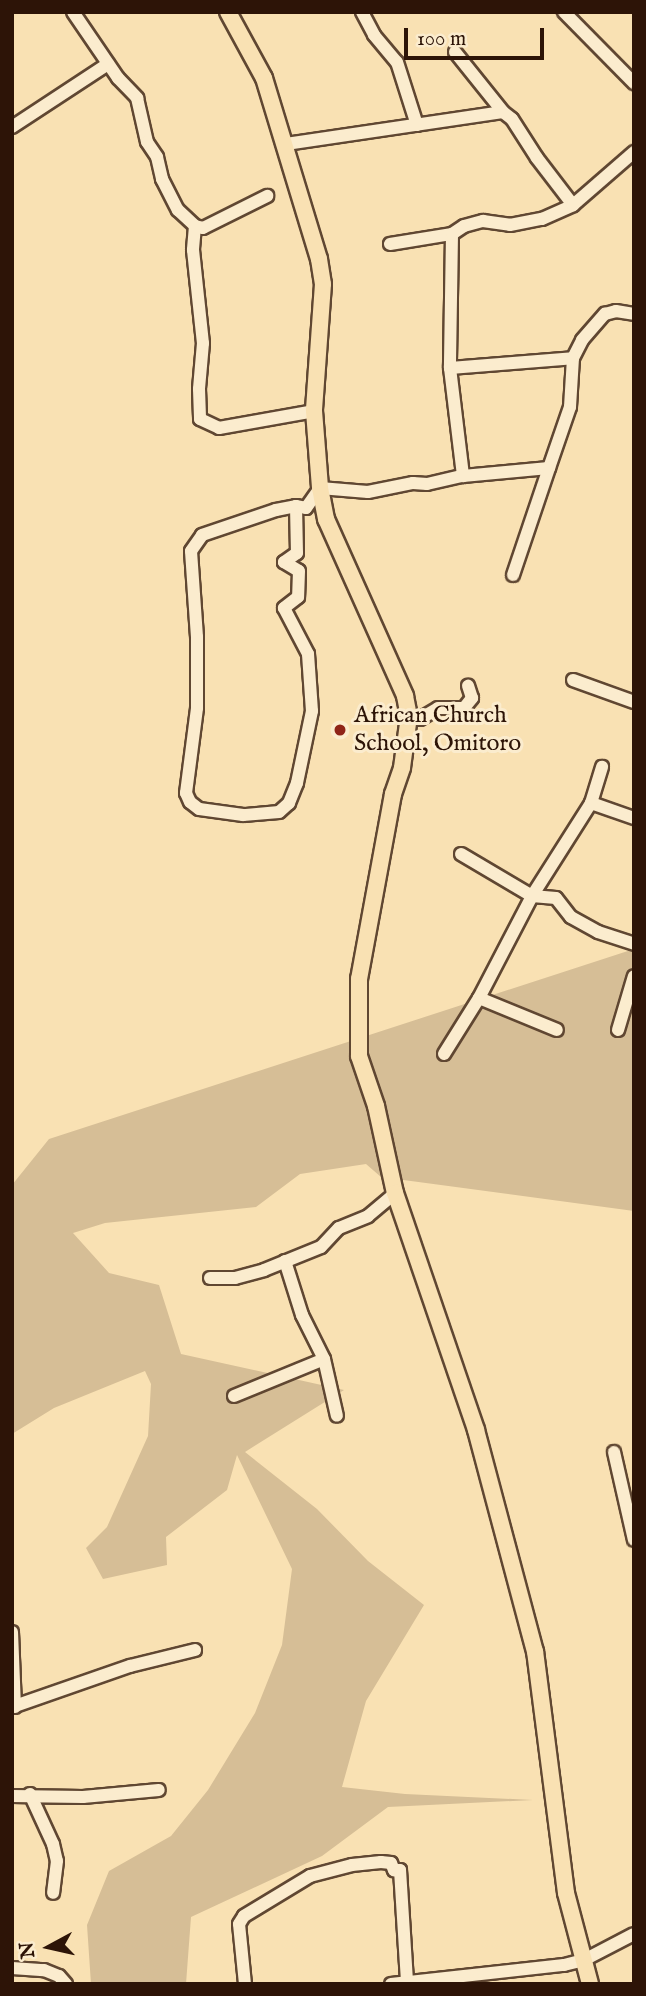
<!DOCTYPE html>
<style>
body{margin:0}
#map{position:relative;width:646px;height:1996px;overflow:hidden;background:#f9e1b3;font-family:"IM FELL English",serif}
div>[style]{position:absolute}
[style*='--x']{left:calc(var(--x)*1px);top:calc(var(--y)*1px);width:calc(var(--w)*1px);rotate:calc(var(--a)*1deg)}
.green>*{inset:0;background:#d6be96}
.roads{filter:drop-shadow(2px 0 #604732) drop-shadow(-2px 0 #604732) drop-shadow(0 2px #604732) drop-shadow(0 -2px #604732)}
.minor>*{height:12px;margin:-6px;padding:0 6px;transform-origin:6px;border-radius:6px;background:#fbecce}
.major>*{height:16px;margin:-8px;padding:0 8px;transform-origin:8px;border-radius:8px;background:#f9e1b3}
.dots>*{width:19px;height:19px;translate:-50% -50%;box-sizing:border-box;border:4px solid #fbecce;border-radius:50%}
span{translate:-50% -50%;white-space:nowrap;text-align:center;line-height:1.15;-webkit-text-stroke:6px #fbecce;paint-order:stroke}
.poi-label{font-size:24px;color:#2d1407}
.left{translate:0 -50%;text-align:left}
.frame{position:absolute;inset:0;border:14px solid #2d1407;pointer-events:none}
.north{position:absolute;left:14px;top:1912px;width:70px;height:70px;-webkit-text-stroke:5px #fbecce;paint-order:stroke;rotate:262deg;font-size:19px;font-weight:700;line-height:28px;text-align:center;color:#2d1407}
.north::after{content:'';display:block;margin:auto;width:24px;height:32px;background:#2d1407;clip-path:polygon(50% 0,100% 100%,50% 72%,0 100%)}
.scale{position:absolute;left:404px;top:28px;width:140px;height:32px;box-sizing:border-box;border:4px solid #2d1407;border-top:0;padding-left:9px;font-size:21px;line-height:24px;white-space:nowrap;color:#2d1407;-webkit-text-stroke:5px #fbecce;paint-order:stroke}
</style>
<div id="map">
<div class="green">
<div style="clip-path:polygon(634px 949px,634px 1211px,381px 1177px,366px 1164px,300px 1174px,256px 1207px,105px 1223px,73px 1233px,109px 1273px,159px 1285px,181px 1354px,344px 1390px,245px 1452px,317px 1509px,368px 1561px,424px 1605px,366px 1701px,342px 1787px,405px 1794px,533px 1800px,388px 1807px,322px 1856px,191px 1917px,186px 1984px,91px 1984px,87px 1925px,109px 1871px,171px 1836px,208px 1790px,255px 1713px,282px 1645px,292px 1569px,237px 1455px,227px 1490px,166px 1537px,167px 1565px,103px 1579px,86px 1548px,107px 1527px,148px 1436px,151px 1384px,145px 1371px,54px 1408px,12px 1434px,12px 1185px,49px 1139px)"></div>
</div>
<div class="roads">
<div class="minor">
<div style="--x:73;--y:12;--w:80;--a:55.7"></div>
<div style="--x:118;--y:78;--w:28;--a:46"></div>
<div style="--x:137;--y:98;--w:45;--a:77.2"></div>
<div style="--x:147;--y:142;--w:18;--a:56"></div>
<div style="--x:157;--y:157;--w:23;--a:77"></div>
<div style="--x:162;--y:179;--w:35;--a:63"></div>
<div style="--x:178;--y:210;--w:23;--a:43"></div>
<div style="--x:195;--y:226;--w:8;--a:14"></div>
<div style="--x:203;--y:228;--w:72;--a:-26.6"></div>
<div style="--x:362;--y:12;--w:26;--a:62"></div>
<div style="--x:374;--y:35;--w:35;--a:50"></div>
<div style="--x:397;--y:62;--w:66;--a:72.4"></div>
<div style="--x:564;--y:12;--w:100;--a:45.4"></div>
<div style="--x:455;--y:52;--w:77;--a:51.3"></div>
<div style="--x:503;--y:112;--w:11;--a:38"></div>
<div style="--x:512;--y:119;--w:46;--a:57.3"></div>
<div style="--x:537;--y:158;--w:59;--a:52.5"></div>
<div style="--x:12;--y:127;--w:115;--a:-33.3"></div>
<div style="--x:286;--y:144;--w:219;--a:-8.4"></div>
<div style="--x:195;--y:226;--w:24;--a:95"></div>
<div style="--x:193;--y:250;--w:94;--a:83.9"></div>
<div style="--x:203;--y:343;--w:46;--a:95"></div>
<div style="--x:199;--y:389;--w:30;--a:88"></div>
<div style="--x:200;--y:419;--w:21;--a:25"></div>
<div style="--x:219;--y:428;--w:97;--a:-10.1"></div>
<div style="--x:452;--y:234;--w:134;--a:90.9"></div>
<div style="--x:450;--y:368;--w:109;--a:83.1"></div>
<div style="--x:390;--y:244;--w:63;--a:-9.2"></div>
<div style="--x:452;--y:234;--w:14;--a:-34"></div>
<div style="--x:464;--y:226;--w:20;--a:-15"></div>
<div style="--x:483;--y:221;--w:27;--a:8"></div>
<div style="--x:510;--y:225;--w:33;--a:-11"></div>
<div style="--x:542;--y:219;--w:34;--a:-24"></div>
<div style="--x:573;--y:205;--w:81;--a:-41"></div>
<div style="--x:450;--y:368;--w:123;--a:-4.6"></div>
<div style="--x:296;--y:506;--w:47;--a:88.8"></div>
<div style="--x:297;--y:553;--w:16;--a:145"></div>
<div style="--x:284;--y:562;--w:17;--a:31"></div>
<div style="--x:299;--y:571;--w:26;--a:92"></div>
<div style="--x:298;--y:597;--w:18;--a:142"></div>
<div style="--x:284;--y:608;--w:52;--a:62.4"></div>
<div style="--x:308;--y:654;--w:57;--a:86"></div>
<div style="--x:312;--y:711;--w:74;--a:101.8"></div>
<div style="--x:297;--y:783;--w:22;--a:112"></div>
<div style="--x:289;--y:803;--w:13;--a:138"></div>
<div style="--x:279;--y:812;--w:36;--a:175"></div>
<div style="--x:243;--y:815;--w:44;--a:-172.2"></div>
<div style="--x:199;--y:809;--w:11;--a:-142"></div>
<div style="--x:190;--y:802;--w:10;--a:-114"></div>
<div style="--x:186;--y:793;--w:86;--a:-82.6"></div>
<div style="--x:197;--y:708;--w:71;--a:-90"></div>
<div style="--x:197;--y:637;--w:86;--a:-94"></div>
<div style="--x:191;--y:551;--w:19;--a:-55"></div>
<div style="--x:202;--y:535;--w:78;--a:-18.7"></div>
<div style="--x:276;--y:510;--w:20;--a:-11"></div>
<div style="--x:296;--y:506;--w:10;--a:11"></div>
<div style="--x:306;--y:508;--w:24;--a:-55"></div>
<div style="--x:320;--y:488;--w:48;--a:4.8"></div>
<div style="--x:368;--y:492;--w:46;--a:-11.3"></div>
<div style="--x:413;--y:483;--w:14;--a:4"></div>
<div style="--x:427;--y:484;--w:37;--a:-13"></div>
<div style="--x:463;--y:476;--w:86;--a:-5.3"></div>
<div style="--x:549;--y:468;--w:65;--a:-71"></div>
<div style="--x:570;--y:407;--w:49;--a:-86.5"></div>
<div style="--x:573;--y:358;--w:20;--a:-63"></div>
<div style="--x:582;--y:340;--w:35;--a:-49"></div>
<div style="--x:605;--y:314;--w:11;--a:-15"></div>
<div style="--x:616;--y:311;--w:18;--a:9"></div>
<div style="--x:513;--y:575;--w:113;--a:-71.4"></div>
<div style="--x:573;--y:680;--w:65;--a:19.8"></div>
<div style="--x:409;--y:716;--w:11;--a:15"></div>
<div style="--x:420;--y:719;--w:21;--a:-31"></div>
<div style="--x:438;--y:708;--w:26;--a:0"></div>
<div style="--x:464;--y:708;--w:13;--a:-51"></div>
<div style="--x:472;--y:698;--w:13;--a:-108"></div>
<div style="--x:591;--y:803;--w:46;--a:19.2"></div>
<div style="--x:461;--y:854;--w:82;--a:30.6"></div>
<div style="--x:532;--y:896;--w:24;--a:5"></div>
<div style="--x:556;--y:898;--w:24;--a:52"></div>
<div style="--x:571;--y:917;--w:31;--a:29"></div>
<div style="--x:598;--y:932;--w:38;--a:18"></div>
<div style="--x:479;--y:998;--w:84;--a:22.3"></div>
<div style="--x:618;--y:1030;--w:56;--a:-73.5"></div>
<div style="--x:444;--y:1054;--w:66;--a:-58"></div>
<div style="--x:479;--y:998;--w:115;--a:-62.5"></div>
<div style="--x:532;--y:896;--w:110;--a:-57.6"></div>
<div style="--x:591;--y:803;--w:38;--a:-73"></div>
<div style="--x:285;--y:1261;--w:57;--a:72.5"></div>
<div style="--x:302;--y:1315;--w:49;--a:63.4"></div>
<div style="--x:324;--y:1359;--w:58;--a:77.2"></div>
<div style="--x:210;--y:1278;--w:25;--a:0"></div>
<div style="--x:235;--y:1278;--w:30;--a:-15"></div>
<div style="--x:264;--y:1270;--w:61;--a:-22"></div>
<div style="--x:321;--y:1247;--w:26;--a:-47"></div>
<div style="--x:339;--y:1228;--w:31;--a:-22"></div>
<div style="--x:368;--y:1216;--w:35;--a:-40"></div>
<div style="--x:234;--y:1396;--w:97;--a:-22.3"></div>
<div style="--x:614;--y:1452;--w:90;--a:77.2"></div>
<div style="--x:12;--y:1632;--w:75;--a:87.7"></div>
<div style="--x:12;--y:1707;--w:125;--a:-19.2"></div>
<div style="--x:130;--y:1666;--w:67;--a:-13.8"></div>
<div style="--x:30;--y:1794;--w:55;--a:65.3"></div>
<div style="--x:53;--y:1844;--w:17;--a:77"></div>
<div style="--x:57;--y:1861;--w:32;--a:97"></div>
<div style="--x:12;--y:1796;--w:71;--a:0.8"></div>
<div style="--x:83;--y:1797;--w:76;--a:-5.3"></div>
<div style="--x:12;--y:1968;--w:32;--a:4"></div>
<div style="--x:44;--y:1970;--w:16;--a:22"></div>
<div style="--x:59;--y:1976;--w:11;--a:49"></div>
<div style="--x:245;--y:1984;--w:60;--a:-95.7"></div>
<div style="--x:239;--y:1924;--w:9;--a:-58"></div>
<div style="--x:244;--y:1916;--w:77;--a:-31.2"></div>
<div style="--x:310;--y:1876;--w:43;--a:-14.7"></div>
<div style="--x:352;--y:1865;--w:29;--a:-6"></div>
<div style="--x:381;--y:1862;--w:10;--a:6"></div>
<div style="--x:391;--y:1863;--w:8;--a:67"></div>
<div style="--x:394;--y:1870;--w:6;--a:0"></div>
<div style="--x:400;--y:1870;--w:111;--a:86.4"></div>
<div style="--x:391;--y:1984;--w:174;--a:-6.3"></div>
<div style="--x:564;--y:1965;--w:21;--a:-14"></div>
<div style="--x:584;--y:1960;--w:56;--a:-27.5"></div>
</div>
<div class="major">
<div style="--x:228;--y:12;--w:75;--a:61.4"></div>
<div style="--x:264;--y:78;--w:189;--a:73.1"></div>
<div style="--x:319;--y:259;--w:25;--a:81"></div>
<div style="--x:323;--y:284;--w:127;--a:94.1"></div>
<div style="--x:314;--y:411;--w:77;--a:85.5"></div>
<div style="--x:320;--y:488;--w:32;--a:79"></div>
<div style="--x:326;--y:519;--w:194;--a:65.9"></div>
<div style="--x:405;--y:696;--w:20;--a:79"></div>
<div style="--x:409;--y:716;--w:52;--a:97.7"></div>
<div style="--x:402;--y:768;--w:28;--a:109"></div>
<div style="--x:393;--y:794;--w:188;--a:100.4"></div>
<div style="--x:359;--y:979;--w:77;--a:90"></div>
<div style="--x:359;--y:1056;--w:53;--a:71.2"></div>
<div style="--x:376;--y:1106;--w:89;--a:77.7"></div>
<div style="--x:395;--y:1193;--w:250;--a:71.1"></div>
<div style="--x:476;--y:1430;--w:229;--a:75.1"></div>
<div style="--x:535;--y:1651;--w:244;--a:82.7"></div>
<div style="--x:566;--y:1893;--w:94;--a:75.2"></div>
</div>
</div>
<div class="dots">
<div style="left:340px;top:730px;background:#8f2418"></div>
</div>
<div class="poi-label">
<span class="left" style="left:354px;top:730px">African Church<br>School, Omitoro</span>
</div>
<div class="frame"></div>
<div class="north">N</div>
<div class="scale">100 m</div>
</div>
